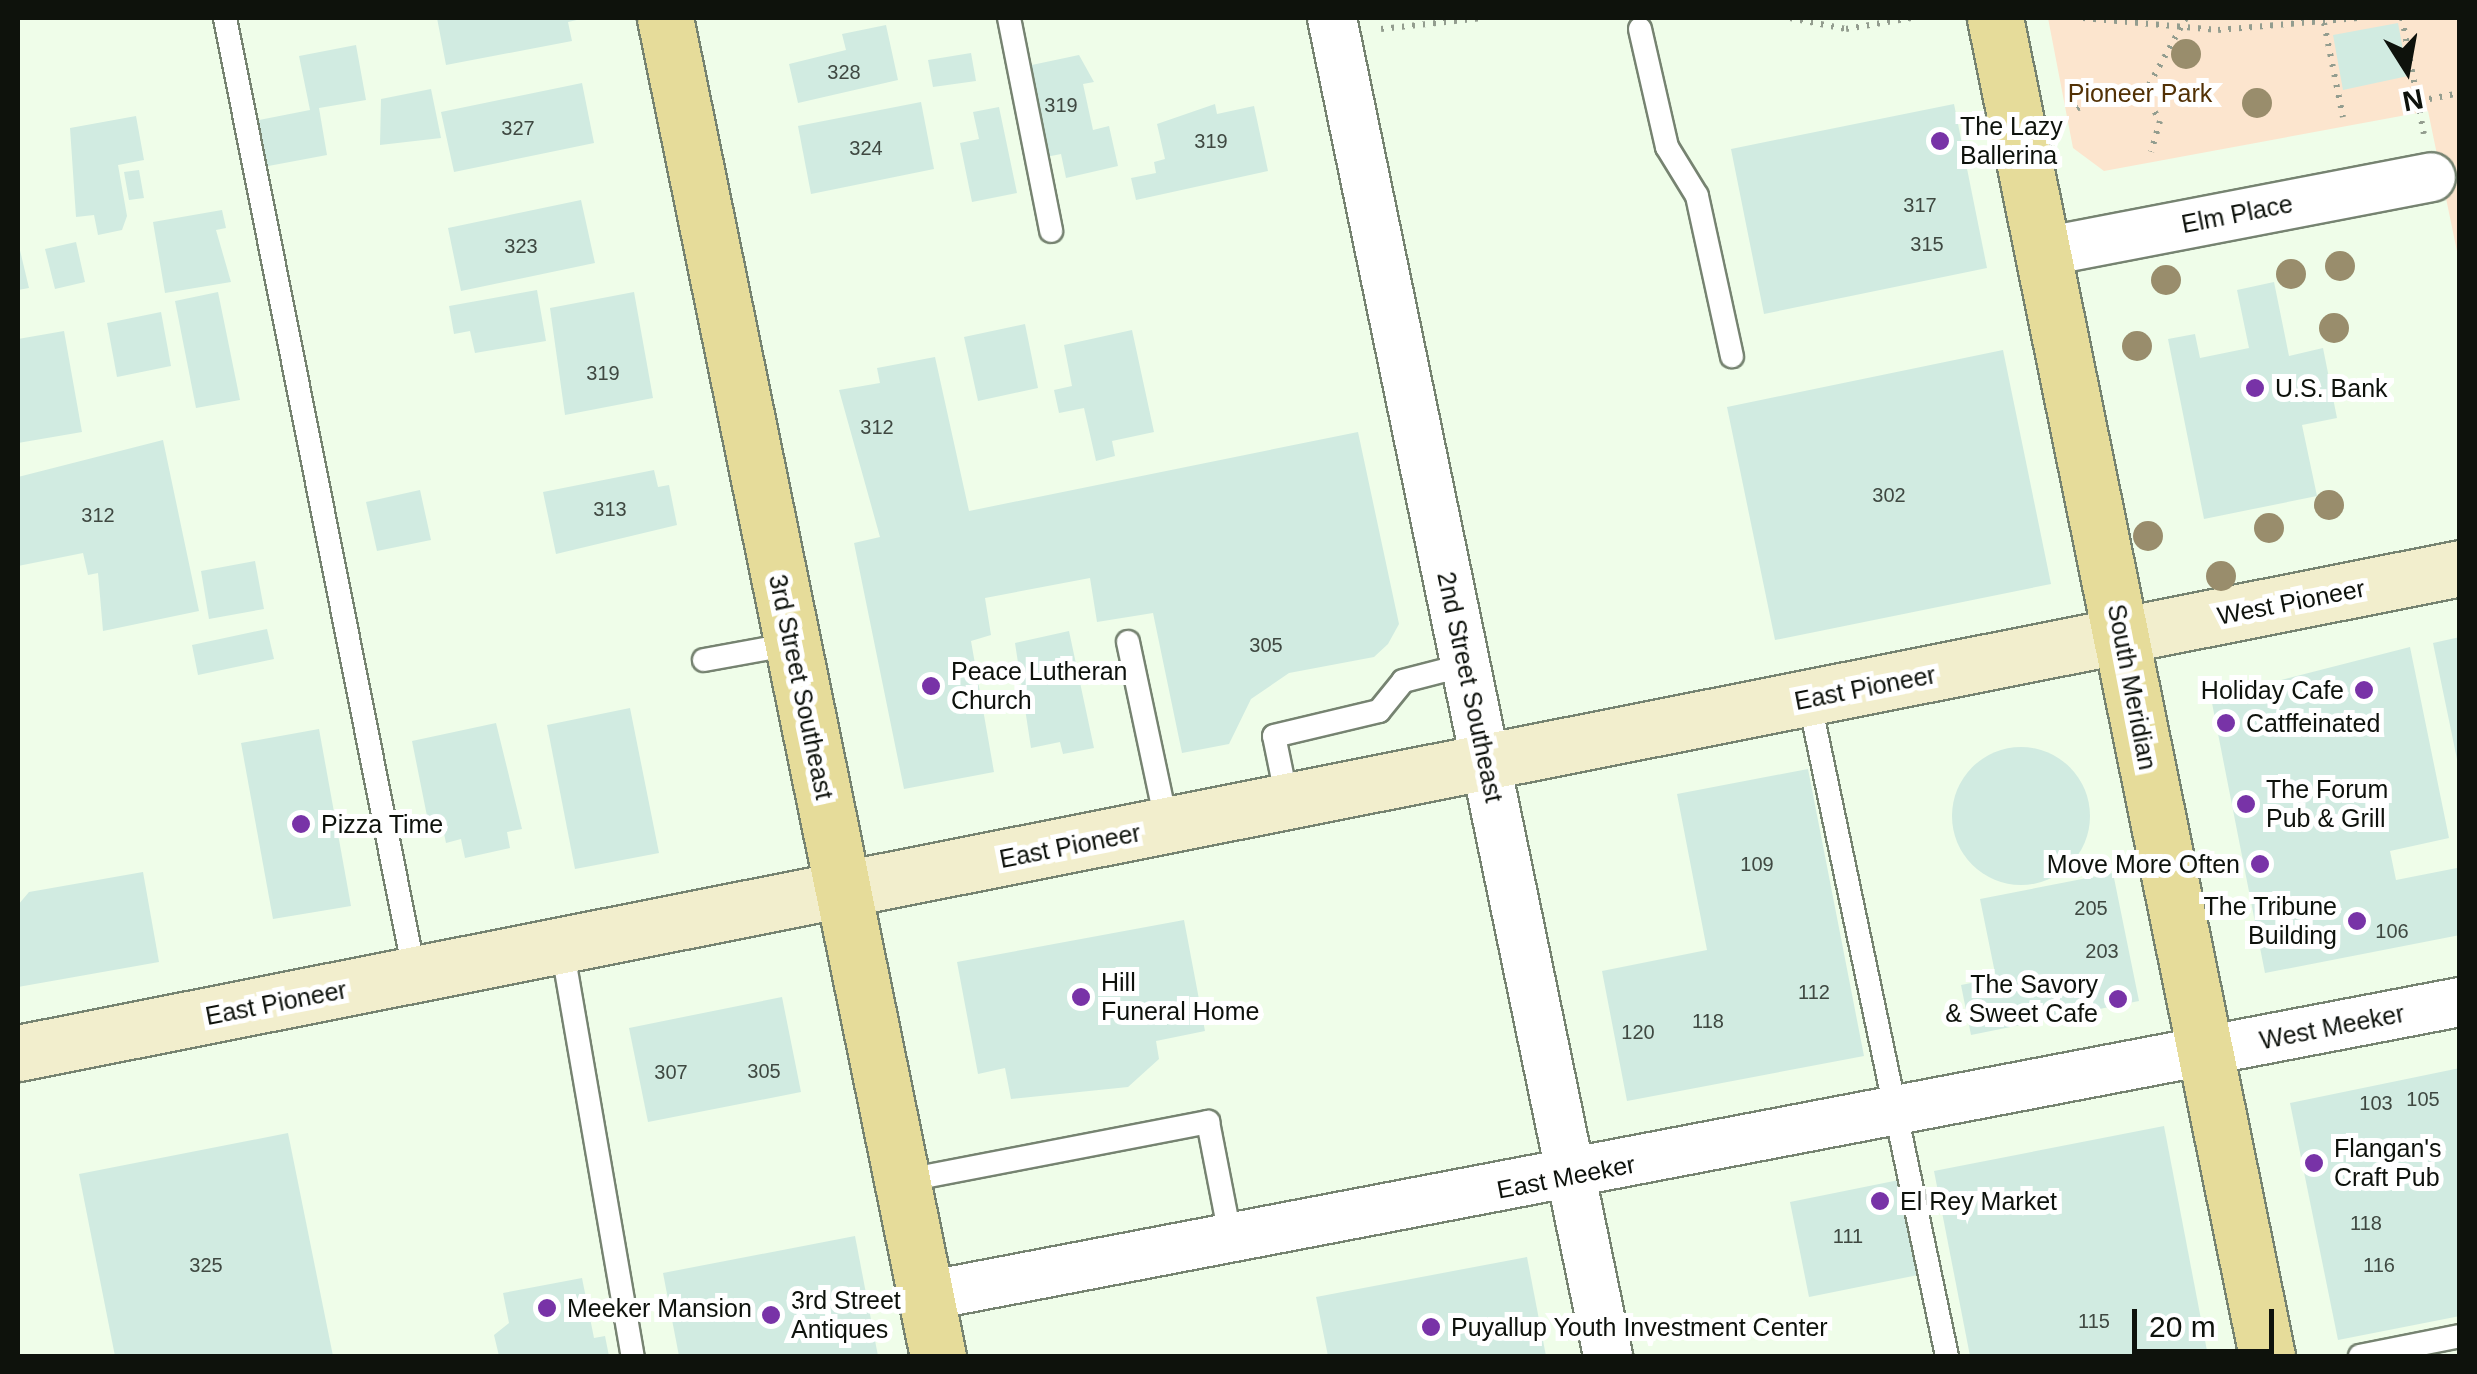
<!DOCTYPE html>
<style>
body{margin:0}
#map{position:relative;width:2477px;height:1374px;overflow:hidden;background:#effde9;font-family:Arial,sans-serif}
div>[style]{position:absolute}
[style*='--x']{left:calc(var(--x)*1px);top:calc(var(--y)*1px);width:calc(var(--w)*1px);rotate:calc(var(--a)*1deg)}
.green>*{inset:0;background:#fce5ce}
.building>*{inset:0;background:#d1ebe1}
.round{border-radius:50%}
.path>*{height:6px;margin-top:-3px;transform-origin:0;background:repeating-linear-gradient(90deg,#939d8f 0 2.5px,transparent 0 10.5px)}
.roads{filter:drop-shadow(2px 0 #768371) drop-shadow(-2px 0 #768371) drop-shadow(0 2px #768371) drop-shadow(0 -2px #768371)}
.lane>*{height:22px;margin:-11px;padding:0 11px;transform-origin:11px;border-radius:11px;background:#fff}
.street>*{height:48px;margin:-24px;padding:0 24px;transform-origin:24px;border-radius:24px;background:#fff}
.secondary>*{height:55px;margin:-27.5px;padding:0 27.5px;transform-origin:27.5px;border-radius:27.5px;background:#f2eecd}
.primary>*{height:55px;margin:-27.5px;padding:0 27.5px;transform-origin:27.5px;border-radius:27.5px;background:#e6dc9a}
.trees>*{width:30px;height:30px;margin:-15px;border-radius:50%;background:#998d6c}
.dots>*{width:28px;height:28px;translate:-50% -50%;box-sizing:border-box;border:5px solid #fff;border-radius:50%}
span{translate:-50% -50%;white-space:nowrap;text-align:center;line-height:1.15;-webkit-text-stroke:10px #fff;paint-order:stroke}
.number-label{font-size:20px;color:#3f4841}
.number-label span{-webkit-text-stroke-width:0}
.park-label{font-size:25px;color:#523105}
.poi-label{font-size:25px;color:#0e120c}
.left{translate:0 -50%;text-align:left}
.right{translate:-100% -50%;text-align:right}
.street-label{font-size:25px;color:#0e120c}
.frame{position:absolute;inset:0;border:20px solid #0e120c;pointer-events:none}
.north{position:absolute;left:2357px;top:20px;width:100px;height:100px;-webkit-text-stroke:8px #fff;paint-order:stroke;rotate:169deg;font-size:28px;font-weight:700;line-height:40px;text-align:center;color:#0e120c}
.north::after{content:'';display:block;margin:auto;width:35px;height:45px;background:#0e120c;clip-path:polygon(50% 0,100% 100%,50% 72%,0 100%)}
.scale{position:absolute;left:2132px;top:1309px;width:142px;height:45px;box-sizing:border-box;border:5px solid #0e120c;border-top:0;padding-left:12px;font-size:30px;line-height:35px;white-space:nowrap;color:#0e120c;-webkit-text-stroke:8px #fff;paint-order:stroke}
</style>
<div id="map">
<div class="green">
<div style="clip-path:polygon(2048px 18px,2459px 18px,2459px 261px,2428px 111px,2104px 171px,2073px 148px)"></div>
</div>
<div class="building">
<div style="clip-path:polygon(437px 18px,581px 18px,581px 19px,568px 22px,572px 41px,446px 65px)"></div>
<div style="clip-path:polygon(2398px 23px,2408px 76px,2343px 90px,2333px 35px)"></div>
<div style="clip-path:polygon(886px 25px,898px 80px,798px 103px,789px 64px,846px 50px,842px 34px)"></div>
<div style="clip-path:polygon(356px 45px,366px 100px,319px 108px,327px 155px,263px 167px,254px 121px,310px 110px,299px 56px)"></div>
<div style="clip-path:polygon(971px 53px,976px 81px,933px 87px,928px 60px)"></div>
<div style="clip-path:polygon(1079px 55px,1094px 82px,1083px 84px,1093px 130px,1109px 126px,1118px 166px,1066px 178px,1061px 154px,1046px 157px,1027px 66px)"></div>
<div style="clip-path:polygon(582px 83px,594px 143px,454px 172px,441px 112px)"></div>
<div style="clip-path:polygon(431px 89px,441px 138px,380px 145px,381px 99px)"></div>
<div style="clip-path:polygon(921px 102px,934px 169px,811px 194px,798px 126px)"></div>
<div style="clip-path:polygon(1215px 104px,1217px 114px,1254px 106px,1268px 171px,1136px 200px,1131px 178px,1156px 173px,1154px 162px,1165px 159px,1157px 124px)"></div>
<div style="clip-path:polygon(1954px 104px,1987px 268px,1764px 314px,1731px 149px)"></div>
<div style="clip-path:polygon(999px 107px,1017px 193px,972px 202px,960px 143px,979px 139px,973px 112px)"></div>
<div style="clip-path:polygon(136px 116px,144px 160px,118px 165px,127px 216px,122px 230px,98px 235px,94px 215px,76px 217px,70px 128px)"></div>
<div style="clip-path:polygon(139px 170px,144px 198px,129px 200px,124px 172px)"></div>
<div style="clip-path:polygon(581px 200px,595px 263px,461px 291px,448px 228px)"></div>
<div style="clip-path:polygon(222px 210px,226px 228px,216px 230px,231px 282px,165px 293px,153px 222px)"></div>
<div style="clip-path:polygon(18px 242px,29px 288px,18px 290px)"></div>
<div style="clip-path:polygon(76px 242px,85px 282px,55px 289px,45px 249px)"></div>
<div style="clip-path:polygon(2274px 282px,2289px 356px,2323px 348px,2337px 418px,2302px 425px,2317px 496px,2204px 519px,2168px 339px,2195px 334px,2200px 358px,2249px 348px,2237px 290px)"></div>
<div style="clip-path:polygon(537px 290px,546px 341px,475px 353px,470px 331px,454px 334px,449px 306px)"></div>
<div style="clip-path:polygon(218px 292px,240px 400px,196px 408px,175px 301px)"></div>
<div style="clip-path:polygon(634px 292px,653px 398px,565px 415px,550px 308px)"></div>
<div style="clip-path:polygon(161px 312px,171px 366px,117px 377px,107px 323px)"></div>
<div style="clip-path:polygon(1025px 324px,1038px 388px,978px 401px,964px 337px)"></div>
<div style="clip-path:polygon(1132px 330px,1154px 432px,1112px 441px,1115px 456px,1096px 461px,1084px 408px,1059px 413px,1054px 390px,1072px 386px,1064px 345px)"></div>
<div style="clip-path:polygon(64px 331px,82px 432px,18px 443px,18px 339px)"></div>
<div style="clip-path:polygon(2003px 350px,2051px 584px,1775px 640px,1727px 407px)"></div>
<div style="clip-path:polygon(935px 357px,969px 511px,1358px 432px,1399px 624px,1388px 644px,1374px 657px,1289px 673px,1251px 699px,1229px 744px,1182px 753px,1153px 613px,1097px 622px,1090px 578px,985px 598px,991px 635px,971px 641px,994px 772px,904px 789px,854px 543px,880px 537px,839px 390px,880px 383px,877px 368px)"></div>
<div style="clip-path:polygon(163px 440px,199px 611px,103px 631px,98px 573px,88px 575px,83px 553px,18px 566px,18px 477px)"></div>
<div style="clip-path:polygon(654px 470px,658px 487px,669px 485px,677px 525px,556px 554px,543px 492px)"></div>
<div style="clip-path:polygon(420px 490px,431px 540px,377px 551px,366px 502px)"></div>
<div style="clip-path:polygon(255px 561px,264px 609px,209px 619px,201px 571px)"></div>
<div style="clip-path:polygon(267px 629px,274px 659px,198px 675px,192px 645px)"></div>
<div style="clip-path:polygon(1069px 631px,1094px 748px,1063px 754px,1060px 742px,1031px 748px,1015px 643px)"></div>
<div style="clip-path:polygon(2460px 637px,2460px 764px,2458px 764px,2433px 643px)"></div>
<div style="clip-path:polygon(2410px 647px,2449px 838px,2390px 851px,2396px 880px,2457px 868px,2460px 935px,2265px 973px,2211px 698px)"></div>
<div style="clip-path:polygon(630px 708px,659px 853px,575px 869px,547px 725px)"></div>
<div style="clip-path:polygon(496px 723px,522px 829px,507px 832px,510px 848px,465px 858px,461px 839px,446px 843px,442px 824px,429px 826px,412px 741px)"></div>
<div style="clip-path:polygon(319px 729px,351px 906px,273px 919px,241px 743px)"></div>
<div class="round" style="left:1952px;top:747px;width:138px;height:138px"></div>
<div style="clip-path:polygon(1808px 769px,1864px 1056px,1627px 1101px,1602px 971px,1707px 950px,1677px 794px)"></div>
<div style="clip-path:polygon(143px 872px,159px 962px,18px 987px,18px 905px,29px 892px)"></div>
<div style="clip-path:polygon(2113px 873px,2139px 1001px,1971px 1035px,1961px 985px,1996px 978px,1980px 899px)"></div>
<div style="clip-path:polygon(1184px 920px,1205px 1031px,1156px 1041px,1159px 1059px,1128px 1087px,1011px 1099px,1005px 1068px,978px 1074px,957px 962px)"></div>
<div style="clip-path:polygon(782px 997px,801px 1092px,648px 1122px,629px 1028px)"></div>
<div style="clip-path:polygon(2460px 1068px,2460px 1316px,2338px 1340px,2290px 1103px)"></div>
<div style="clip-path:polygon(2164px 1126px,2208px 1356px,1970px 1356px,1934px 1171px)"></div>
<div style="clip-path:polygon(288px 1133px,333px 1356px,115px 1356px,79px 1174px)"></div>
<div style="clip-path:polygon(1899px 1180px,1918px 1275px,1809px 1297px,1790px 1202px)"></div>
<div style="clip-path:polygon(855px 1236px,878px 1356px,679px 1356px,663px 1273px)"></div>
<div style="clip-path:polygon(1527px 1257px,1546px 1356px,1328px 1356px,1316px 1297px)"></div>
<div style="clip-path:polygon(582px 1278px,594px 1338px,605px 1336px,609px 1356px,499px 1356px,494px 1335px,509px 1323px,503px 1293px)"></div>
</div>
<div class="path">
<div style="--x:1790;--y:18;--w:57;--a:11.1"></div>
<div style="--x:1846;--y:29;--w:66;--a:-9.6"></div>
<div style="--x:2083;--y:18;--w:136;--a:5.1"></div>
<div style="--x:2218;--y:30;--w:140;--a:-4.9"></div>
<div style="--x:2402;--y:18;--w:118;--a:79.3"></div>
<div style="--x:2324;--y:23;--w:96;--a:78.6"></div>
<div style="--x:1381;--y:29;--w:102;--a:-6.2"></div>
<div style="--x:2144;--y:94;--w:87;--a:-61.1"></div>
<div style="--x:2419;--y:101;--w:42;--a:-11"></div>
<div style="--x:2077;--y:109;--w:37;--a:-33"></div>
<div style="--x:2108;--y:89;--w:36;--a:8"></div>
<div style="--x:2144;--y:94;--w:31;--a:59"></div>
<div style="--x:2160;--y:121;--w:32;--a:106"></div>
</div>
<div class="roads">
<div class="lane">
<div style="--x:225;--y:18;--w:977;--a:78.78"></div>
<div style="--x:1009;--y:18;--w:217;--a:78.8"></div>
<div style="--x:1640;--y:29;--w:121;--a:77.1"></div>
<div style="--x:1667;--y:147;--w:57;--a:58.5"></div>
<div style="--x:1697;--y:196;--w:164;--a:77.7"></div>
<div style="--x:1128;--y:642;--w:187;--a:78"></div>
<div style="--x:704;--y:660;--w:89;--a:-10.3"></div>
<div style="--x:1809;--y:699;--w:671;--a:78.14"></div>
<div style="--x:1288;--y:804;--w:69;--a:-101.6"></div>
<div style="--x:1274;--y:736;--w:108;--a:-13.4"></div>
<div style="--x:1379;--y:711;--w:38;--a:-51"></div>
<div style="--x:1403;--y:681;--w:64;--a:-14.5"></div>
<div style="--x:562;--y:947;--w:415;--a:80.2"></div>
<div style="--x:902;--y:1181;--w:312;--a:-10.9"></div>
<div style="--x:1208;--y:1122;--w:120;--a:79"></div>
<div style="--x:2360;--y:1356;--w:102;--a:-11.3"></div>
</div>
<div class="street">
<div style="--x:1332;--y:18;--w:1366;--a:78.34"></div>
<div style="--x:2043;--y:252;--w:395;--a:-10.9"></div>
<div style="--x:926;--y:1296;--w:1562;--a:-10.85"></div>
</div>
<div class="secondary">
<div style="--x:18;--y:1053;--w:2490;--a:-11.23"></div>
</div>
<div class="primary">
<div style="--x:665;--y:18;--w:1366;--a:78.47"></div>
<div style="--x:1995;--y:18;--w:1365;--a:78.51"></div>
</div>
</div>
<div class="trees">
<div style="left:2186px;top:54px"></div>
<div style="left:2257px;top:103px"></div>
<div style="left:2340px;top:266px"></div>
<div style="left:2291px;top:274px"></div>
<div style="left:2166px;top:280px"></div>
<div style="left:2334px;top:328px"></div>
<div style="left:2137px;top:346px"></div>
<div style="left:2329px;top:505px"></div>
<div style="left:2269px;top:528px"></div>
<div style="left:2148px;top:536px"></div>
<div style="left:2221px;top:576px"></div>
</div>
<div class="dots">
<div style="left:1940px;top:141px;background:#7833a7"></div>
<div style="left:2255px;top:388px;background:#7833a7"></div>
<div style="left:931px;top:686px;background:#7833a7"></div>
<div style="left:2364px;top:690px;background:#7833a7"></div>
<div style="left:2226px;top:723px;background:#7833a7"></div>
<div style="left:2246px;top:804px;background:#7833a7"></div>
<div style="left:301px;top:824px;background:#7833a7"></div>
<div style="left:2260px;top:864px;background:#7833a7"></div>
<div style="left:2357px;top:921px;background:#7833a7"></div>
<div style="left:1081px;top:997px;background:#7833a7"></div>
<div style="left:2118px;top:999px;background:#7833a7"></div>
<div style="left:2314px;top:1163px;background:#7833a7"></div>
<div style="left:1880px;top:1201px;background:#7833a7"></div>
<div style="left:547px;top:1308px;background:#7833a7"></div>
<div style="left:771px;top:1315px;background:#7833a7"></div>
<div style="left:1431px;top:1327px;background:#7833a7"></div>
</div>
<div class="number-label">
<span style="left:844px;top:72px">328</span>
<span style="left:1061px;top:105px">319</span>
<span style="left:518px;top:128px">327</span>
<span style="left:1211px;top:141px">319</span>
<span style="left:866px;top:148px">324</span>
<span style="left:1920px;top:205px">317</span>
<span style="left:1927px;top:244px">315</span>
<span style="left:521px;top:246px">323</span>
<span style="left:603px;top:373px">319</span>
<span style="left:877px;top:427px">312</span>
<span style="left:1889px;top:495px">302</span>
<span style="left:610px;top:509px">313</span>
<span style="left:98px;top:515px">312</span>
<span style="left:1266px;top:645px">305</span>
<span style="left:1757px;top:864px">109</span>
<span style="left:2091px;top:908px">205</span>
<span style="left:2392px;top:931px">106</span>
<span style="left:2102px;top:951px">203</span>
<span style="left:1814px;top:992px">112</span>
<span style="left:1708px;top:1021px">118</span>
<span style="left:1638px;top:1032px">120</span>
<span style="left:764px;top:1071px">305</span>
<span style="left:671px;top:1072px">307</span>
<span style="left:2423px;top:1099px">105</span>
<span style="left:2376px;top:1103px">103</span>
<span style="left:2366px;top:1223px">118</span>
<span style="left:1848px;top:1236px">111</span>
<span style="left:206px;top:1265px">325</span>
<span style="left:2379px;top:1265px">116</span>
<span style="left:2094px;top:1321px">115</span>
</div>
<div class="park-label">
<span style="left:2140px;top:93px">Pioneer Park</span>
</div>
<div class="poi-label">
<span class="left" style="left:1960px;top:141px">The Lazy<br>Ballerina</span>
<span class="left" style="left:2275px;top:388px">U.S. Bank</span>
<span class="left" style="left:951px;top:686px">Peace Lutheran<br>Church</span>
<span class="right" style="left:2344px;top:690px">Holiday Cafe</span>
<span class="left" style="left:2246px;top:723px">Catffeinated</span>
<span class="left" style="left:2266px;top:804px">The Forum<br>Pub &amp; Grill</span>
<span class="left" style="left:321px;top:824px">Pizza Time</span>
<span class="right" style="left:2240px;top:864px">Move More Often</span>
<span class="right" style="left:2337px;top:921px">The Tribune<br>Building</span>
<span class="left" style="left:1101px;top:997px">Hill<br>Funeral Home</span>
<span class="right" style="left:2098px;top:999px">The Savory<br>&amp; Sweet Cafe</span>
<span class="left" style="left:2334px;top:1163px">Flangan's<br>Craft Pub</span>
<span class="left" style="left:1900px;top:1201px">El Rey Market</span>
<span class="left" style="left:791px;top:1315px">3rd Street<br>Antiques</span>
<span class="left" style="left:567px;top:1308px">Meeker Mansion</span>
<span class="left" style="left:1451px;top:1327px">Puyallup Youth Investment Center</span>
</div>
<div class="street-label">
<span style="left:2237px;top:214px;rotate:-11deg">Elm Place</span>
<span style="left:2291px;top:602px;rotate:-11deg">West Pioneer</span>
<span style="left:801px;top:687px;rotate:78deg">3rd Street Southeast</span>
<span style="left:1470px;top:687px;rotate:78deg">2nd Street Southeast</span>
<span style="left:2132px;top:687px;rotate:79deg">South Meridian</span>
<span style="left:1865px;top:688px;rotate:-11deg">East Pioneer</span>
<span style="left:1070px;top:846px;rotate:-11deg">East Pioneer</span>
<span style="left:276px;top:1003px;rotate:-11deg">East Pioneer</span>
<span style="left:2332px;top:1027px;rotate:-11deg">West Meeker</span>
<span style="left:1566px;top:1177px;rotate:-11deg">East Meeker</span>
</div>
<div class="frame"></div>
<div class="north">N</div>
<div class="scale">20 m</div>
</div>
